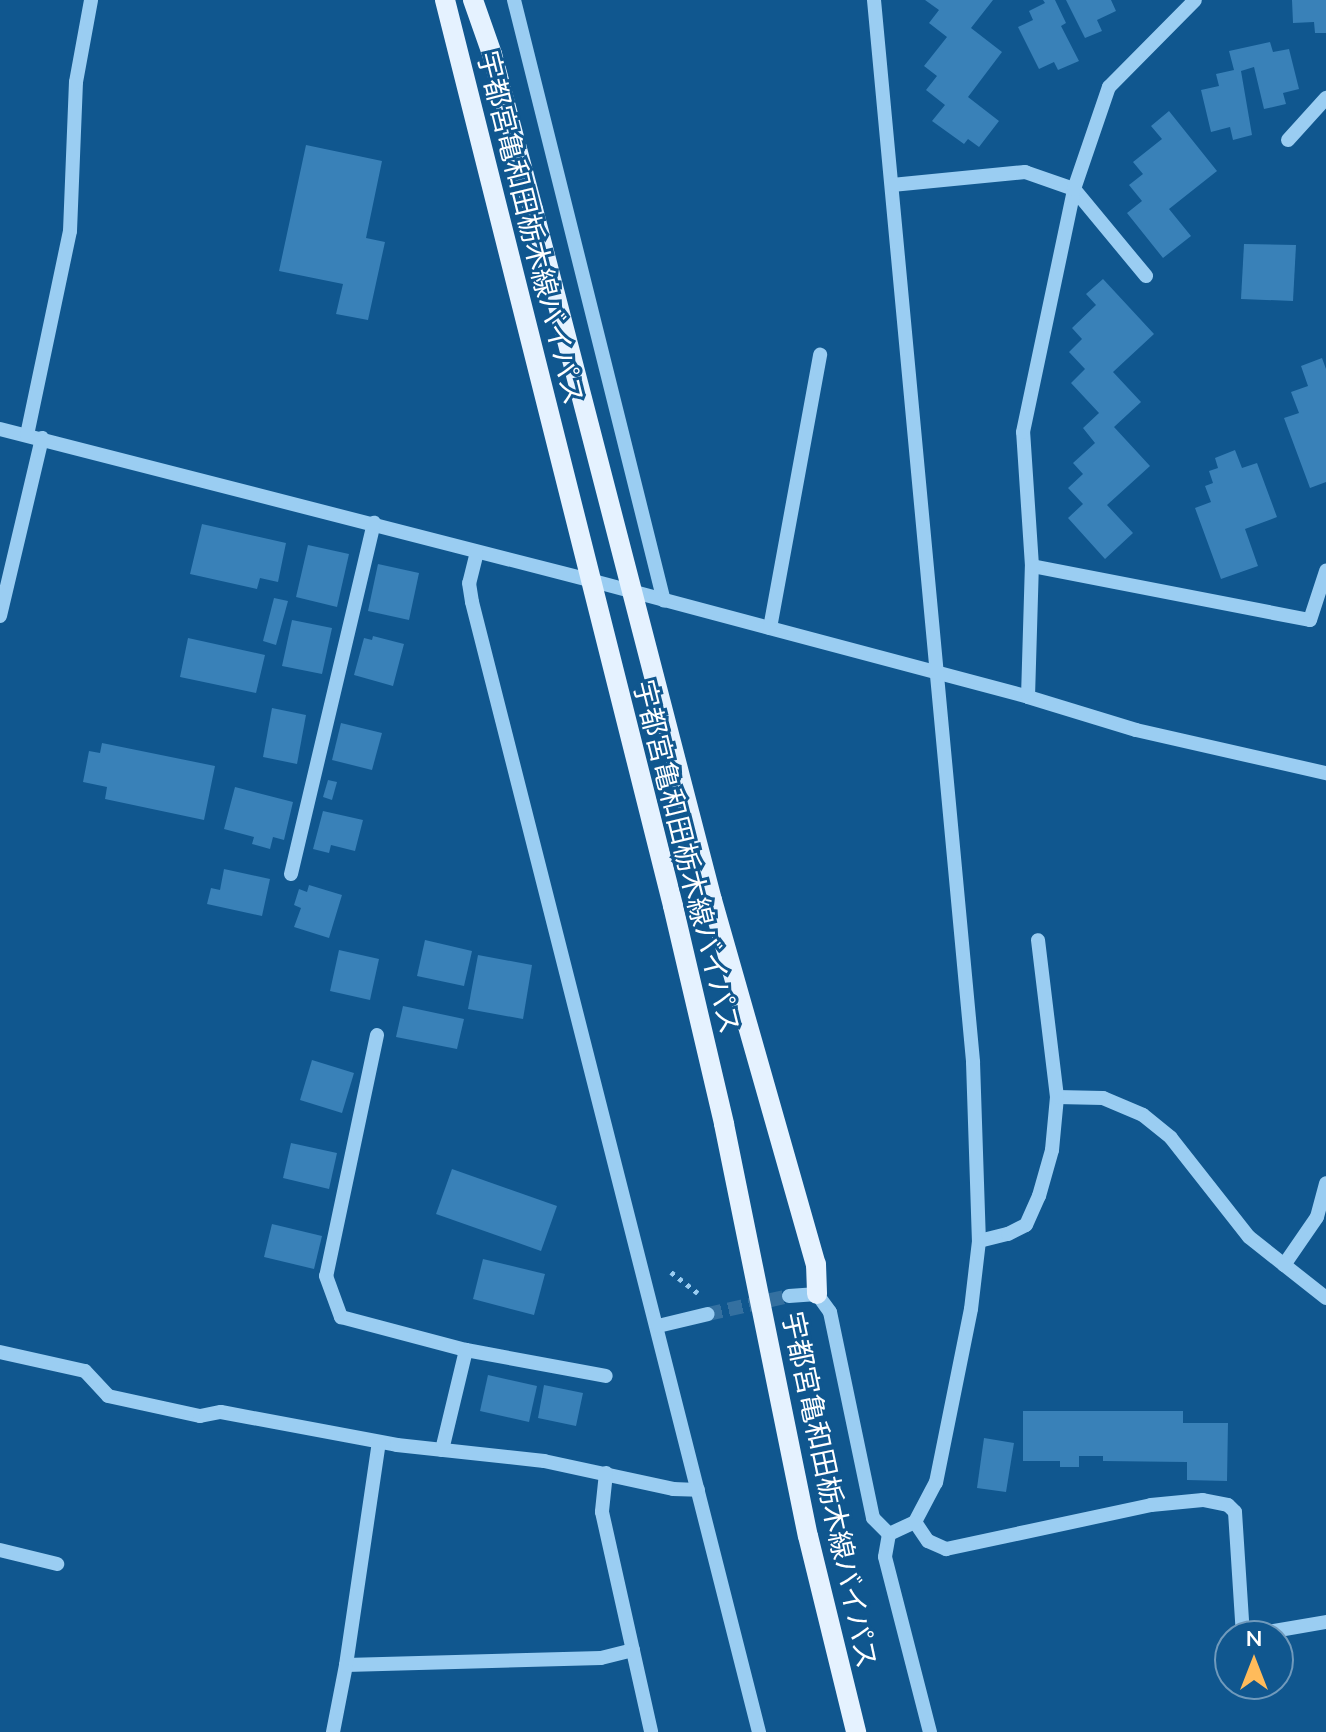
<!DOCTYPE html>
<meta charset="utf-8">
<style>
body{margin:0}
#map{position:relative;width:1326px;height:1732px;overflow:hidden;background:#10578f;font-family:Mulish,"Noto Sans JP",sans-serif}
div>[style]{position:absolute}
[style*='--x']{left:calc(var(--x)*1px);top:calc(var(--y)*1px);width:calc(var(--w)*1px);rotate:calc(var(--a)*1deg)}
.building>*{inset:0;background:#3981b8}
.minor-tunnel>*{height:14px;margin-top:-7px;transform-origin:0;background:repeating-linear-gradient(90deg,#3470a0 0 14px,transparent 0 21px)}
.path>*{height:5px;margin-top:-2.5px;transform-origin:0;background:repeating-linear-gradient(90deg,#9acdf2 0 4px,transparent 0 10px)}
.minor>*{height:14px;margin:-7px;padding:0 7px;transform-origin:7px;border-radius:7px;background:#9acdf2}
.major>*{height:20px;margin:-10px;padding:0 10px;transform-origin:10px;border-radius:10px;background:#e5f2ff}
.major-bridge>*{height:20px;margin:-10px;padding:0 10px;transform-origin:10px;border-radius:10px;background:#e5f2ff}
span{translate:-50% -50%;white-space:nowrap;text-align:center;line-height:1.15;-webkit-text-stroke:6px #10578f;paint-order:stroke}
.street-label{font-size:28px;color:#fff}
.north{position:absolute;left:1214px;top:1620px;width:80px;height:80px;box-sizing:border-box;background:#10578f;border:2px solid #709abc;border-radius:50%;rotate:0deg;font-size:22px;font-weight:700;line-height:32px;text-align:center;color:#fff}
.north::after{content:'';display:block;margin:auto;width:28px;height:36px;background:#ffbb5b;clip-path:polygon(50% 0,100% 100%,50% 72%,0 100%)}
</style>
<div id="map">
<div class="building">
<div style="clip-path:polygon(925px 0,993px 0,971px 28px,1002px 52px,968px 97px,999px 121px,979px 147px,968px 139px,964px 144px,932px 121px,945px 105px,926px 90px,937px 76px,924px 66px,947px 37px,929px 23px,939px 10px)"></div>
<div style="clip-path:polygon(1043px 0,1055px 0,1066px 23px,1061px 26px,1079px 61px,1058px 70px,1054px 62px,1039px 69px,1018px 27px,1033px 20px,1029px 11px,1045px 3px)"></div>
<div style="clip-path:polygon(1066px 0,1111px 0,1116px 11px,1097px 20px,1102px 31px,1085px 38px)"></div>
<div style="clip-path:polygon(1292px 0,1326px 0,1326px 33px,1315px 33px,1314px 22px,1293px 23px)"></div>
<div style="clip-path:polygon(1270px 42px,1273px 52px,1289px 49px,1299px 89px,1283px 93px,1286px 104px,1264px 109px,1254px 67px,1241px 71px,1252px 135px,1233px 140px,1230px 127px,1211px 132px,1201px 90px,1219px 86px,1216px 74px,1234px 70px,1229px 51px)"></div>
<div style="clip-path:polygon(1169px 111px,1217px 171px,1169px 209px,1191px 236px,1163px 258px,1127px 213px,1142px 201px,1129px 185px,1143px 174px,1133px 162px,1162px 139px,1151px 126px)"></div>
<div style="clip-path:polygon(306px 145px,382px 161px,366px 238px,385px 242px,368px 320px,336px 314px,343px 284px,279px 271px)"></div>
<div style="clip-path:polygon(1244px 244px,1296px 245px,1293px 301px,1241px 299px)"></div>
<div style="clip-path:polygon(1103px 279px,1154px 334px,1113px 372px,1141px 402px,1114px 427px,1150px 466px,1107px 505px,1133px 533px,1105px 559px,1068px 518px,1083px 504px,1068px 488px,1083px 474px,1073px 463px,1095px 443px,1083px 428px,1099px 413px,1071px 383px,1085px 369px,1069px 352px,1082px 339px,1072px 328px,1096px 305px,1086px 294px)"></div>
<div style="clip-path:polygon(1322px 358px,1326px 369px,1326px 482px,1310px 488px,1284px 418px,1299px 413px,1291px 392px,1308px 386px,1301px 366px)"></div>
<div style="clip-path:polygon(1235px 450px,1242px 468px,1257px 463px,1277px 517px,1245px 529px,1258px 566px,1221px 579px,1195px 508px,1211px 502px,1205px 486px,1213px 483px,1209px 471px,1218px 468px,1215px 458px)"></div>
<div style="clip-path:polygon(202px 524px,286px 543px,278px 582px,260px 578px,257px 589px,190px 574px)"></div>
<div style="clip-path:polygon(308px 545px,349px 554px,337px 607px,296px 597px)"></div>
<div style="clip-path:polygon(378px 564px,419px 573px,409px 620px,368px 611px)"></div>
<div style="clip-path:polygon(274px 598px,288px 601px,276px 645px,263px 641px)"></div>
<div style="clip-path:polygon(292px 620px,332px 628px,322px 674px,282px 666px)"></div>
<div style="clip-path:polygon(373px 636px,404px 644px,393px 686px,354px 675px,364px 638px,372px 640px)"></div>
<div style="clip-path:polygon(188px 638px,265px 655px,256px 693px,180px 677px)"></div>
<div style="clip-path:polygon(272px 708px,306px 715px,297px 764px,263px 757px)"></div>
<div style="clip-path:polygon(341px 723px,382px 733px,372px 770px,332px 760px)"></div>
<div style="clip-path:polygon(102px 743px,215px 766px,204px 820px,105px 799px,107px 787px,83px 782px,89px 751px,100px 753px)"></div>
<div style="clip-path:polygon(328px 780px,337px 782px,332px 800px,323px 797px)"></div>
<div style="clip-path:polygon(235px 787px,293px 802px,284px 840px,273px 837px,270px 849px,252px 844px,254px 837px,224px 829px)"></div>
<div style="clip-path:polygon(323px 811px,363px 820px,355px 851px,331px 845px,329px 853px,313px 849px)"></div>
<div style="clip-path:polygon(224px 869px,270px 879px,262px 916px,207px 904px,211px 888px,220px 890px)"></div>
<div style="clip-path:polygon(309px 885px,342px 895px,329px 938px,294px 927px,301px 908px,294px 905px,299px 889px,307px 892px)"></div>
<div style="clip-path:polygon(425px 940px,472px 951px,464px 986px,417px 976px)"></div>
<div style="clip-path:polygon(339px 950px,379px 959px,370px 1000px,330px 991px)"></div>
<div style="clip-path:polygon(478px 955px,532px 965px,523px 1019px,468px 1009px)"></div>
<div style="clip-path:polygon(403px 1006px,464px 1019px,457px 1049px,396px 1037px)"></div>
<div style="clip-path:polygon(312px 1060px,354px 1073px,342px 1113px,300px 1100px)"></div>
<div style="clip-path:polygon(291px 1143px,337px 1153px,329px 1189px,283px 1178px)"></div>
<div style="clip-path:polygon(452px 1169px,557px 1206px,541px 1251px,436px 1214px)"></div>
<div style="clip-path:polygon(272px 1224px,322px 1236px,314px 1269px,264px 1257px)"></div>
<div style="clip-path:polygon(483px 1259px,545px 1274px,534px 1315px,473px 1299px)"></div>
<div style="clip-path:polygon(488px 1375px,537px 1386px,529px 1422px,480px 1411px)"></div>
<div style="clip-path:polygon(544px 1385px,583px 1393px,576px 1426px,538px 1418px)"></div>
<div style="clip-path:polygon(1023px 1411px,1183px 1411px,1183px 1423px,1228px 1423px,1227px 1481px,1187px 1480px,1187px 1462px,1103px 1461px,1103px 1456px,1079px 1456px,1079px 1467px,1060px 1467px,1060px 1461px,1023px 1461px)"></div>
<div style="clip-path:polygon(984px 1438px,1014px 1443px,1006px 1492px,977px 1488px)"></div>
</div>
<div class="minor-tunnel">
<div style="--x:708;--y:1314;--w:83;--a:-12.5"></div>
</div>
<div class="path">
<div style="--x:671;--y:1272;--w:34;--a:38"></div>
</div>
<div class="minor">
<div style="--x:514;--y:0;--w:619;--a:75.99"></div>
<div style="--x:874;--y:0;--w:1067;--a:84.67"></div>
<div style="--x:973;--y:1062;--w:179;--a:88.1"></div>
<div style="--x:979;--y:1241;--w:68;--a:96.7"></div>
<div style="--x:971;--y:1309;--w:177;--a:101.4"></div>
<div style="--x:936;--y:1482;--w:45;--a:117.7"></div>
<div style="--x:915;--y:1522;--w:29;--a:155"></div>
<div style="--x:1288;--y:140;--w:57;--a:-47.9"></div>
<div style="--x:892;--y:185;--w:134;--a:-5.6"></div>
<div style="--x:1025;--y:172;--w:52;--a:19.1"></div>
<div style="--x:1074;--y:189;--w:113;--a:50.4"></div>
<div style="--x:0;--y:429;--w:616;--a:14.37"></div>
<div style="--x:597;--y:582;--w:446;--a:14.9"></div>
<div style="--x:1028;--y:697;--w:113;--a:17"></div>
<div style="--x:1136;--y:730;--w:195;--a:12.8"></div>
<div style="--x:27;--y:435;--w:208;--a:-78.1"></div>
<div style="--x:70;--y:231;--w:149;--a:-87.7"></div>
<div style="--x:76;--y:82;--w:83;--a:-79.6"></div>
<div style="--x:477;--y:552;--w:32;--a:104"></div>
<div style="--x:469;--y:583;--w:19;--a:81"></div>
<div style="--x:472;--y:602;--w:1166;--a:75.75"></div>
<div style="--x:1032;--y:566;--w:283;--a:11"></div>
<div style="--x:1310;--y:620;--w:52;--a:-71.9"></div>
<div style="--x:0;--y:616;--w:183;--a:-76.7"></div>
<div style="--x:770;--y:628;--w:278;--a:-79.6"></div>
<div style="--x:1028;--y:697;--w:131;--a:-88.3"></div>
<div style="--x:1032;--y:566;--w:134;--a:-93.8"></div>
<div style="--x:1023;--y:432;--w:248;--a:-78.1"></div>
<div style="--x:1074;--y:189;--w:108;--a:-71.1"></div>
<div style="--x:1109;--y:87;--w:122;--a:-45.3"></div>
<div style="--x:291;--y:874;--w:361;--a:-76.7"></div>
<div style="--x:377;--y:1035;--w:246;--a:101.9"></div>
<div style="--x:326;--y:1276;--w:44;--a:69.9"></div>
<div style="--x:341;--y:1317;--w:129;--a:14.8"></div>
<div style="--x:466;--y:1350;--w:142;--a:10.5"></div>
<div style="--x:1057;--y:1097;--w:46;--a:1.2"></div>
<div style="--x:1103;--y:1098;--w:43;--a:23"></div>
<div style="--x:1143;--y:1115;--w:36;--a:39"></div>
<div style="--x:1171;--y:1138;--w:126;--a:51.8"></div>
<div style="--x:1249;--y:1237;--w:98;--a:38.4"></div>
<div style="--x:979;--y:1241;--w:30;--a:-14"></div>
<div style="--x:1008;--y:1234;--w:20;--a:-27"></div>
<div style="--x:1026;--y:1225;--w:32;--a:-66"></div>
<div style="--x:1039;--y:1196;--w:48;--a:-74.2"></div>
<div style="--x:1052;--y:1150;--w:53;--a:-84.6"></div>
<div style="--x:1057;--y:1097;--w:158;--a:-96.9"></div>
<div style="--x:1284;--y:1265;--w:58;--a:-55.5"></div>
<div style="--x:1317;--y:1217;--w:35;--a:-75"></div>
<div style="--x:789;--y:1296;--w:28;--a:-4"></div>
<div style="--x:817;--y:1294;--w:22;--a:54"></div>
<div style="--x:830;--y:1312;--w:210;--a:78.2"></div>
<div style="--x:873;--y:1518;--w:23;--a:45"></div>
<div style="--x:658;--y:1326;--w:51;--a:-13.5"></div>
<div style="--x:0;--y:1352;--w:87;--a:12.6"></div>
<div style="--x:85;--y:1371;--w:34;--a:47"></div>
<div style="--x:108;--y:1396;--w:94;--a:12.3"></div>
<div style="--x:200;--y:1416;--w:21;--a:-11"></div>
<div style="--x:221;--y:1412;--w:179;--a:10.6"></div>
<div style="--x:397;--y:1445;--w:148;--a:6.2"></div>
<div style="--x:544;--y:1461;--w:132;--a:12.2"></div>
<div style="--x:673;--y:1489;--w:25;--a:2"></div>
<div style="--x:442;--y:1450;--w:103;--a:-76.5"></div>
<div style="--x:606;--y:1473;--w:39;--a:96"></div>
<div style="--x:602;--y:1512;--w:225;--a:77.4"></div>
<div style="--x:915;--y:1522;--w:23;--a:56"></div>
<div style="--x:928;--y:1541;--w:20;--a:24"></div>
<div style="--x:946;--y:1549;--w:210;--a:-12.1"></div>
<div style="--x:1151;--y:1505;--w:52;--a:-5.5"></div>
<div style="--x:1203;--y:1500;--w:25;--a:11"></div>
<div style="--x:1228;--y:1505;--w:10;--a:45"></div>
<div style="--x:1235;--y:1512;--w:124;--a:86.3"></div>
<div style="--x:889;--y:1534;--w:23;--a:100"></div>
<div style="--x:885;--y:1557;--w:181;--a:75.6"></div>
<div style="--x:0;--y:1550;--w:59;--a:13.8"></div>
<div style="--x:1245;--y:1636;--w:82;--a:-9.8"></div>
<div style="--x:346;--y:1665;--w:255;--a:-1.6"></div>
<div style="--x:601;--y:1658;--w:33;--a:-14"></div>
<div style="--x:333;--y:1732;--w:68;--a:-79"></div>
<div style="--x:346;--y:1665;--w:225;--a:-81.6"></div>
</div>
<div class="major">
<div style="--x:712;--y:900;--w:379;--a:74.1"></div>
<div style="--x:816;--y:1264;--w:30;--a:88"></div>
<div style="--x:673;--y:906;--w:224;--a:76.8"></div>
<div style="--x:724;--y:1124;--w:420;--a:78.5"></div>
<div style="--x:808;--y:1536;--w:202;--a:76.2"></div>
</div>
<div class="major-bridge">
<div style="--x:445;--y:0;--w:934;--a:75.87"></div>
<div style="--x:473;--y:0;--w:57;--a:70.6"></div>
<div style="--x:492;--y:54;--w:160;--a:75.2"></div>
<div style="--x:533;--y:209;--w:714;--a:75.48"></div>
</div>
<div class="street-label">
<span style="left:531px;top:228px;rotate:76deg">宇都宮亀和田栃木線バイパス</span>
<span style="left:687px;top:857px;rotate:76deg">宇都宮亀和田栃木線バイパス</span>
<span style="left:830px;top:1490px;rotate:78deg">宇都宮亀和田栃木線バイパス</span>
</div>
<div class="north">N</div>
</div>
